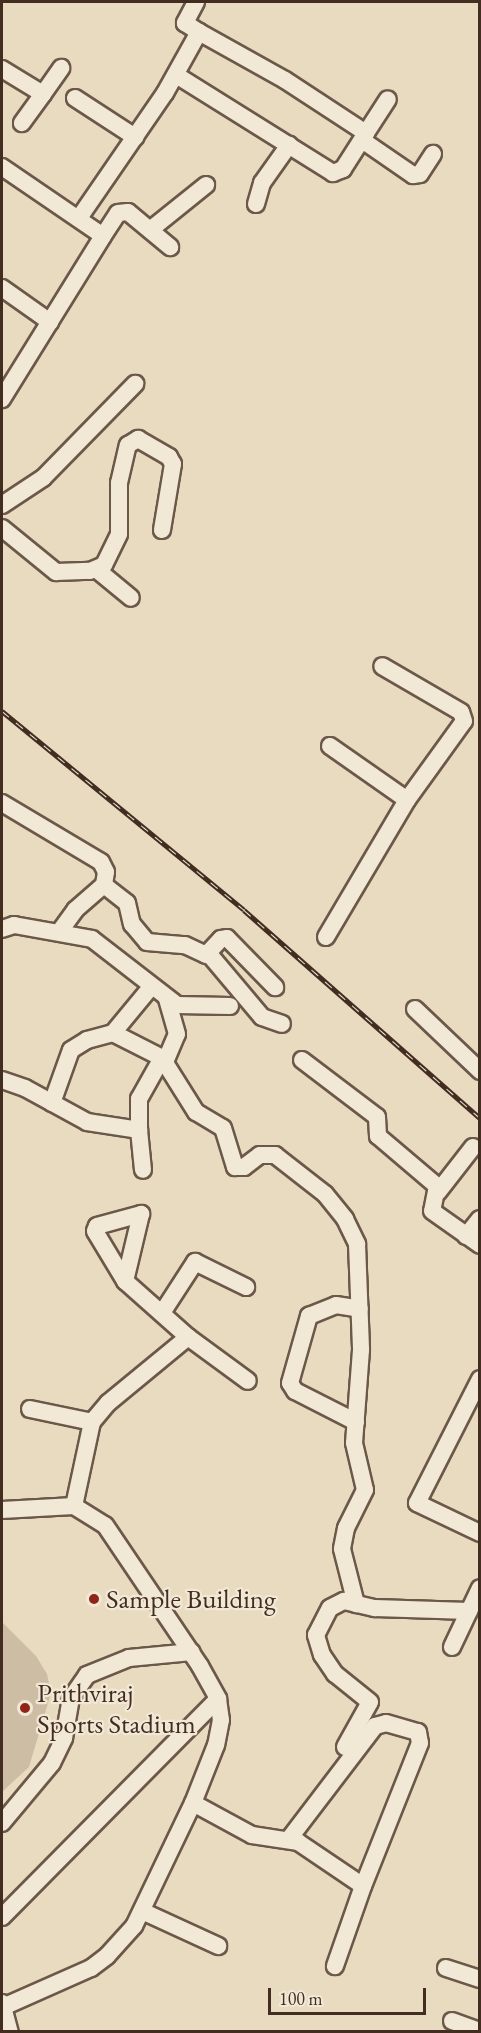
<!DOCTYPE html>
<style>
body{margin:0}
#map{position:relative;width:481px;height:2033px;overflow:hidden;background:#e9dbc0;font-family:"EB Garamond",serif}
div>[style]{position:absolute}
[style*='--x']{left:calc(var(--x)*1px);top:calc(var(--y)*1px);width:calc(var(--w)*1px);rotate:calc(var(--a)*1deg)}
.green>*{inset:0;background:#cdbda5}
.roads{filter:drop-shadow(2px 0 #6c5849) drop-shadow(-2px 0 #6c5849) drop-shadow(0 2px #6c5849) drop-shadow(0 -2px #6c5849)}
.minor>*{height:16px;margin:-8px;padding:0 8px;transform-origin:8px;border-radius:8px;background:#f1e8d6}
.rail>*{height:5px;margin-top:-2.5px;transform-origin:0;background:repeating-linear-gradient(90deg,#f1e8d6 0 9px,#432d21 0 18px);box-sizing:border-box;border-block:2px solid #432d21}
.dots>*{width:16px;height:16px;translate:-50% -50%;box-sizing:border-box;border:3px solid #f1e8d6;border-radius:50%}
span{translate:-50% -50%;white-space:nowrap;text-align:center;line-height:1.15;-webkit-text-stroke:4.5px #f1e8d6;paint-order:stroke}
.poi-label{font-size:27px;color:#432d21}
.left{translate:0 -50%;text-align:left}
.frame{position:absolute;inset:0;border:3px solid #432d21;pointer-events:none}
.scale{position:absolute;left:268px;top:1988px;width:158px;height:27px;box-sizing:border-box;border:3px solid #432d21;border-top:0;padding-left:8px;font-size:18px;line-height:21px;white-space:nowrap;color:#432d21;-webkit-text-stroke:4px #f1e8d6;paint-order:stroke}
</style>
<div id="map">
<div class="green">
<div style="clip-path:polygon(2px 1622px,36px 1656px,47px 1674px,51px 1693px,29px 1767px,2px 1792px)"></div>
</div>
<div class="roads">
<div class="minor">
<div style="--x:196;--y:2;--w:24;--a:118"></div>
<div style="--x:185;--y:23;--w:17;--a:33"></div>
<div style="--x:2;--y:69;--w:48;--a:31.4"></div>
<div style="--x:43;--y:94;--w:36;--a:126"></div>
<div style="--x:43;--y:94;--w:32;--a:-55"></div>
<div style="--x:75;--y:98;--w:72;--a:33"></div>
<div style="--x:366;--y:133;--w:40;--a:-57.1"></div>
<div style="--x:362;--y:140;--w:62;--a:34.5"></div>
<div style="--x:413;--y:175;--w:7;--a:-8"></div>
<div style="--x:420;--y:174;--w:24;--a:-57"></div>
<div style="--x:2;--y:167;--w:122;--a:34.3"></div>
<div style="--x:103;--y:236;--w:192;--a:121.8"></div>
<div style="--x:256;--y:204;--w:22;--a:-74"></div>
<div style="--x:262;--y:183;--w:47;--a:-54.6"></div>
<div style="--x:79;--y:218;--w:152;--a:-55.5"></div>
<div style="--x:165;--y:93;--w:70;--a:-60.9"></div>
<div style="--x:199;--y:32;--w:98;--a:29.2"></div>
<div style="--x:285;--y:80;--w:97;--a:33.2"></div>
<div style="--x:366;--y:133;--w:43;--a:122.6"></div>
<div style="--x:343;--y:169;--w:11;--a:158"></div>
<div style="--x:333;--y:173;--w:185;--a:-148"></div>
<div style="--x:150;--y:230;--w:72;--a:-38.8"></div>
<div style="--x:103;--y:236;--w:27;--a:-57"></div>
<div style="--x:118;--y:213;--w:10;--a:-6"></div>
<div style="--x:128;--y:212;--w:55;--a:39.8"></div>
<div style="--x:2;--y:288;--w:59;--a:35.3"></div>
<div style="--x:2;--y:505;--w:49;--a:-33.4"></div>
<div style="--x:43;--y:478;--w:132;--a:-45.6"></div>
<div style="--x:2;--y:528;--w:70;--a:39.2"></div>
<div style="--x:56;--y:572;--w:34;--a:-2"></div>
<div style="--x:90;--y:571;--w:15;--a:-23"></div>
<div style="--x:104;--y:565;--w:34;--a:-64"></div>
<div style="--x:119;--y:534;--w:51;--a:-90"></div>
<div style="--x:119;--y:483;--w:39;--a:-77"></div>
<div style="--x:128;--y:445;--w:12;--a:-31"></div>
<div style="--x:138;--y:439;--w:36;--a:30"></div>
<div style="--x:169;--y:457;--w:8;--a:60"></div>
<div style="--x:173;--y:464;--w:67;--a:99.5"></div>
<div style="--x:96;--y:569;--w:45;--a:39.6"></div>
<div style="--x:330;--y:746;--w:94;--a:35"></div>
<div style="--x:2;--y:803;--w:115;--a:30.8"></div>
<div style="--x:101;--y:862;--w:11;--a:63"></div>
<div style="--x:106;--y:872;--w:13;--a:99"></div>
<div style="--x:2;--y:929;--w:13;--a:-18"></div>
<div style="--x:14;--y:925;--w:79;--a:10.2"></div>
<div style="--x:92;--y:939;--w:108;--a:37.8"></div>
<div style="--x:177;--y:1005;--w:53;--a:1.1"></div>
<div style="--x:60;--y:931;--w:26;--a:-54"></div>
<div style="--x:75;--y:910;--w:38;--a:-41"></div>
<div style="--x:104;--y:885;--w:29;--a:38"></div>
<div style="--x:127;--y:903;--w:22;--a:77"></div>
<div style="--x:132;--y:924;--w:23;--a:50"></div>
<div style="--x:147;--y:942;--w:38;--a:5"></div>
<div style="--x:185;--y:945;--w:23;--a:25"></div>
<div style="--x:206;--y:955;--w:22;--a:-47"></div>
<div style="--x:221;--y:939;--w:6;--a:-9"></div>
<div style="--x:227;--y:938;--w:69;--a:45.6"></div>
<div style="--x:326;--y:937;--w:159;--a:-59.4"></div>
<div style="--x:407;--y:800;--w:97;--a:-54.2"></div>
<div style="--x:464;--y:721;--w:9;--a:-108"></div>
<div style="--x:461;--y:712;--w:91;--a:-149.8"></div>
<div style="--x:209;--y:954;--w:82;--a:49.9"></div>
<div style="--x:262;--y:1017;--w:21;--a:19"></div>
<div style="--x:151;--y:987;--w:60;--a:129.6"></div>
<div style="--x:113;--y:1033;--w:55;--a:27"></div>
<div style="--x:162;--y:1058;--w:64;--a:57.8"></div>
<div style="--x:196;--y:1112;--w:31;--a:31"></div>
<div style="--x:223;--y:1128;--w:41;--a:72.9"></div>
<div style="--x:235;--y:1167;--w:9;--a:0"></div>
<div style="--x:244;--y:1167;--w:20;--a:-37"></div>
<div style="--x:260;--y:1155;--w:15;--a:0"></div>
<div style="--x:275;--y:1155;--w:63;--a:38"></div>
<div style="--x:325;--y:1194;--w:32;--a:51"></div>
<div style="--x:345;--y:1219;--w:28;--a:64"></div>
<div style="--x:357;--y:1244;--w:106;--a:87.8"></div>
<div style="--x:361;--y:1350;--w:93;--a:94.3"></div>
<div style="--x:354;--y:1443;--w:48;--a:76.8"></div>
<div style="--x:365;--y:1490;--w:42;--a:116.6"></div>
<div style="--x:346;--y:1528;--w:21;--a:101"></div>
<div style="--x:342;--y:1549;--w:57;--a:75.7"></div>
<div style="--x:415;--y:1009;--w:90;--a:43.6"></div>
<div style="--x:302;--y:1060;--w:94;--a:37.2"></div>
<div style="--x:377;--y:1117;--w:19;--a:87"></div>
<div style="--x:378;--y:1136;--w:77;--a:40.3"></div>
<div style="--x:437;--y:1186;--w:25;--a:101"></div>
<div style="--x:432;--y:1211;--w:59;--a:35.3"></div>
<div style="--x:165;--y:1062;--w:30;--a:-67"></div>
<div style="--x:177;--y:1034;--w:36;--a:-106"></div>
<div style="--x:2;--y:1080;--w:24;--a:19"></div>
<div style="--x:25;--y:1088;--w:71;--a:28.7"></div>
<div style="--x:87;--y:1122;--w:53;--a:8.7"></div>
<div style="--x:139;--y:1130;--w:31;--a:-90"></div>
<div style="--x:139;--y:1099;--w:47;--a:-60.7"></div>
<div style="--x:52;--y:1103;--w:56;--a:-70.3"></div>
<div style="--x:71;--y:1050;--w:19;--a:-32"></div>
<div style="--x:87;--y:1040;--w:27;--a:-15"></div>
<div style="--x:139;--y:1130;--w:40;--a:84.3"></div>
<div style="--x:438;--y:1192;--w:57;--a:-52.1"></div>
<div style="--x:466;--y:1236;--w:22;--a:-51"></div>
<div style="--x:162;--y:1313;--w:61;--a:-57.1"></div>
<div style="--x:195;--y:1262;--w:57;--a:26.1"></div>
<div style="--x:188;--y:1337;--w:74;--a:36.3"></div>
<div style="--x:480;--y:1379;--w:139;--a:116.9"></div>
<div style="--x:417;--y:1503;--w:70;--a:25.5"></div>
<div style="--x:30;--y:1409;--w:63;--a:11.8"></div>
<div style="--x:356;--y:1422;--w:68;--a:-153.1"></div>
<div style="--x:295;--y:1391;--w:9;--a:-122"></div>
<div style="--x:290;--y:1383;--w:70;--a:-74.2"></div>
<div style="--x:309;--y:1316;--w:29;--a:-22"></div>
<div style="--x:336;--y:1305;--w:24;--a:9"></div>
<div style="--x:74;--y:1506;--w:86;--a:-77.9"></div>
<div style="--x:92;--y:1422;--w:25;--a:-50"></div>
<div style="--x:108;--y:1403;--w:104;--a:-39.5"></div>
<div style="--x:188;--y:1337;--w:84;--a:-138.4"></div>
<div style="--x:125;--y:1281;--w:58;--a:-121"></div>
<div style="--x:95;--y:1231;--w:5;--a:-68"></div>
<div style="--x:97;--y:1226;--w:46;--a:-15.3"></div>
<div style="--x:141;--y:1214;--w:69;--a:103.4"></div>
<div style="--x:2;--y:1510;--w:72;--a:-3.2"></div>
<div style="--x:74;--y:1506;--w:36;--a:32"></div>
<div style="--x:105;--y:1525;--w:170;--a:56"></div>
<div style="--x:200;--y:1666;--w:38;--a:61"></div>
<div style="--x:218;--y:1699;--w:21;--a:82"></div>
<div style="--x:221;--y:1720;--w:25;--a:101"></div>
<div style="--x:216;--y:1745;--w:62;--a:111.6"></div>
<div style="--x:193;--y:1803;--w:136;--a:115.6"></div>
<div style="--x:134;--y:1926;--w:40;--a:132"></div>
<div style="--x:107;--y:1956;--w:20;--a:143"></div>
<div style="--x:91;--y:1968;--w:96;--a:156.1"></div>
<div style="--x:452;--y:1647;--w:65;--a:-64.6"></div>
<div style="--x:345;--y:1747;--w:51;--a:-60.9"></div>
<div style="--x:370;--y:1702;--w:45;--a:-141.3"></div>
<div style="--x:335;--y:1674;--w:23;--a:-124"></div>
<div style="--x:322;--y:1655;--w:21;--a:-107"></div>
<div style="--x:316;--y:1635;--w:30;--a:-63"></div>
<div style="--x:330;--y:1608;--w:16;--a:-27"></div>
<div style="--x:344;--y:1601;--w:32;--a:13"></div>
<div style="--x:375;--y:1608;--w:94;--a:1.8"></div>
<div style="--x:193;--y:1803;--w:67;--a:28.5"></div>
<div style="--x:252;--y:1835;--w:47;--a:8.7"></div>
<div style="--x:298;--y:1842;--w:78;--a:34.1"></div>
<div style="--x:363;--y:1886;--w:85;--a:109.3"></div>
<div style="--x:2;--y:1823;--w:78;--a:-50.2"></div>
<div style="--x:52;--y:1763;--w:28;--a:-64"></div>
<div style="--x:64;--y:1738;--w:41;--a:-80.1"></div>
<div style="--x:71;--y:1698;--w:28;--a:-55"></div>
<div style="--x:87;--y:1675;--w:45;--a:-22"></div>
<div style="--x:129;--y:1658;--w:63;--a:-5.4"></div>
<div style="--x:289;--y:1839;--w:142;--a:-52.7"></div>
<div style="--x:375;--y:1726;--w:11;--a:-15"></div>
<div style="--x:386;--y:1723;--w:33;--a:16"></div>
<div style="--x:418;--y:1732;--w:11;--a:80"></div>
<div style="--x:420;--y:1743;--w:154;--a:111.7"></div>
<div style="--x:142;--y:1911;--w:84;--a:24.7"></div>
<div style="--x:2;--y:1917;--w:307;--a:-45.3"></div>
<div style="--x:446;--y:1968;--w:36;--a:18"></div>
<div style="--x:2;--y:2003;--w:30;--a:75"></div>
<div style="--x:452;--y:2021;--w:30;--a:20"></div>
</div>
</div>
<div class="rail">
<div style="--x:2;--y:711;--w:313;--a:39.4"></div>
<div style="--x:244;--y:910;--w:315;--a:41.4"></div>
</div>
<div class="dots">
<div style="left:94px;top:1599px;background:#8f2418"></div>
<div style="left:25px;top:1708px;background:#8f2418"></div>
</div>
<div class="poi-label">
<span class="left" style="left:106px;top:1599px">Sample Building</span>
<span class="left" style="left:37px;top:1708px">Prithviraj<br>Sports Stadium</span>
</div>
<div class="frame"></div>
<div class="scale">100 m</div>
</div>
